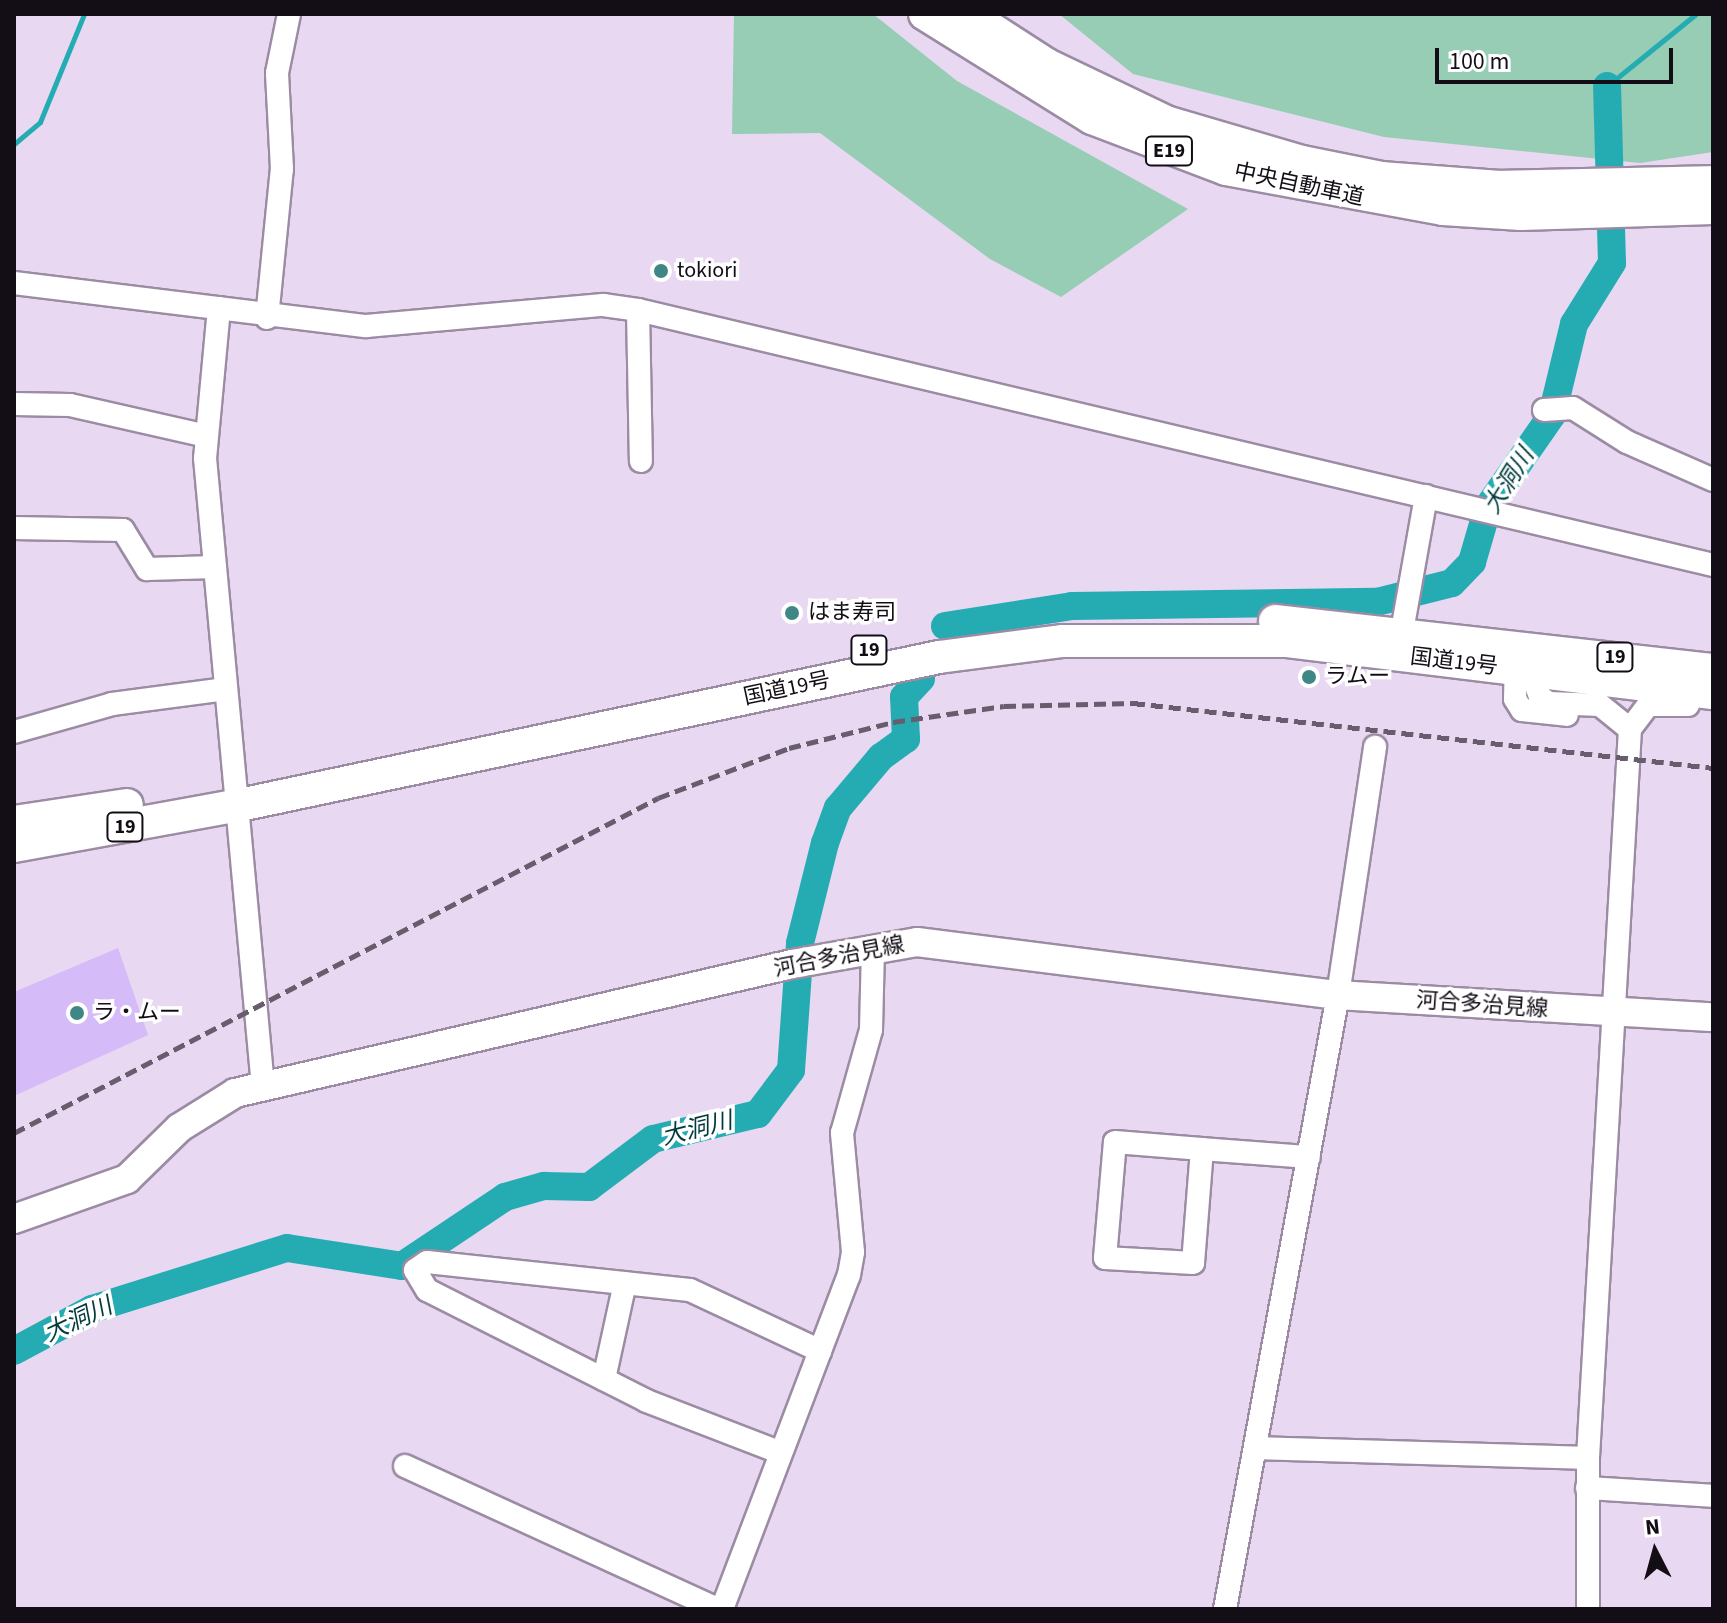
<!DOCTYPE html>
<meta charset="utf-8">
<style>
body{margin:0}
#map{position:relative;width:1727px;height:1623px;overflow:hidden;background:#e8d8f2;font-family:"Source Sans 3","Noto Sans JP",sans-serif}
div>[style]{position:absolute}
[style*='--x']{left:calc(var(--x)*1px);top:calc(var(--y)*1px);width:calc(var(--w)*1px);rotate:calc(var(--a)*1deg)}
.green>*{inset:0;background:#96cdb4}
.stream>*{height:5px;margin:-2.5px;padding:0 2.5px;transform-origin:2.5px;border-radius:2.5px;background:#25acb3}
.river>*{height:28px;margin:-14px;padding:0 14px;transform-origin:14px;border-radius:14px;background:#25acb3}
.building>*{inset:0;background:#d5bbf7}
.roads{filter:drop-shadow(2px 0 #9b8ca4) drop-shadow(-2px 0 #9b8ca4) drop-shadow(0 2px #9b8ca4) drop-shadow(0 -2px #9b8ca4)}
.minor>*{height:22px;margin:-11px;padding:0 11px;transform-origin:11px;border-radius:11px;background:#fff}
.major>*{height:28px;margin:-14px;padding:0 14px;transform-origin:14px;border-radius:14px;background:#fff}
.highway>*{height:32px;margin:-16px;padding:0 16px;transform-origin:16px;border-radius:16px;background:#fff}
.rail>*{height:5px;margin-top:-2.5px;transform-origin:0;background:repeating-linear-gradient(90deg,#675d6c 0 12px,transparent 0 18px)}
.dots>*{width:22px;height:22px;translate:-50% -50%;box-sizing:border-box;border:4px solid #fff;border-radius:50%}
span{translate:-50% -50%;white-space:nowrap;text-align:center;line-height:1.15;-webkit-text-stroke:7px #fff;paint-order:stroke}
.shield-label span{padding:2px 6px;background:#fff;border:2px solid;border-radius:6px;-webkit-text-stroke-width:0}
.shield-label{font-size:20px;color:#130d16;font-weight:700}
.street-label{font-size:22px;color:#130d16}
.poi-label{font-size:22px;color:#130d16}
.left{translate:0 -50%;text-align:left}
.water-label{font-size:24px;color:#003a3d;font-style:italic}
.frame{position:absolute;inset:0;border:16px solid #130d16;pointer-events:none}
.north{position:absolute;left:1615px;top:1511px;width:80px;height:80px;-webkit-text-stroke:6px #fff;paint-order:stroke;rotate:354deg;font-size:22px;font-weight:700;line-height:32px;text-align:center;color:#130d16}
.north::after{content:'';display:block;margin:auto;width:28px;height:36px;background:#130d16;clip-path:polygon(50% 0,100% 100%,50% 72%,0 100%)}
.scale{position:absolute;left:1435px;top:48px;width:238px;height:36px;box-sizing:border-box;border:4px solid #130d16;border-top:0;padding-left:10px;font-size:24px;line-height:28px;white-space:nowrap;color:#130d16;-webkit-text-stroke:6px #fff;paint-order:stroke}
</style>
<div id="map">
<div class="green">
<div style="clip-path:polygon(734px 14px,873px 14px,957px 81px,1188px 209px,1061px 297px,990px 259px,820px 133px,732px 134px)"></div>
<div style="clip-path:polygon(1059px 14px,1713px 14px,1713px 152px,1640px 163px,1384px 137px,1133px 74px)"></div>
</div>
<div class="stream">
<div style="--x:1607;--y:86;--w:114;--a:-39"></div>
<div style="--x:14;--y:144;--w:34;--a:-40"></div>
<div style="--x:40;--y:122;--w:117;--a:-67.8"></div>
</div>
<div class="river">
<div style="--x:945;--y:626;--w:129;--a:-8.9"></div>
<div style="--x:1072;--y:606;--w:305;--a:-0.8"></div>
<div style="--x:1377;--y:602;--w:77;--a:-14.2"></div>
<div style="--x:1452;--y:583;--w:29;--a:-46"></div>
<div style="--x:1472;--y:562;--w:57;--a:-73.8"></div>
<div style="--x:1488;--y:507;--w:112;--a:-55.2"></div>
<div style="--x:1552;--y:415;--w:94;--a:-76.4"></div>
<div style="--x:1574;--y:324;--w:72;--a:-58.1"></div>
<div style="--x:1612;--y:263;--w:177;--a:-91.6"></div>
<div style="--x:14;--y:1351;--w:89;--a:-28.3"></div>
<div style="--x:92;--y:1309;--w:204;--a:-17.4"></div>
<div style="--x:287;--y:1248;--w:116;--a:8.9"></div>
<div style="--x:402;--y:1266;--w:124;--a:-33.8"></div>
<div style="--x:505;--y:1197;--w:41;--a:-15.8"></div>
<div style="--x:544;--y:1186;--w:45;--a:1.3"></div>
<div style="--x:589;--y:1187;--w:80;--a:-36.9"></div>
<div style="--x:653;--y:1139;--w:108;--a:-13.4"></div>
<div style="--x:758;--y:1114;--w:55;--a:-53.1"></div>
<div style="--x:791;--y:1070;--w:127;--a:-85.9"></div>
<div style="--x:800;--y:943;--w:103;--a:-76"></div>
<div style="--x:825;--y:843;--w:37;--a:-70"></div>
<div style="--x:838;--y:808;--w:67;--a:-49.9"></div>
<div style="--x:881;--y:757;--w:31;--a:-36"></div>
<div style="--x:906;--y:739;--w:42;--a:-92.7"></div>
<div style="--x:904;--y:697;--w:25;--a:-47"></div>
</div>
<div class="building">
<div style="clip-path:polygon(118px 948px,148px 1035px,14px 1096px,14px 992px)"></div>
</div>
<div class="roads">
<div class="minor">
<div style="--x:14;--y:283;--w:355;--a:7"></div>
<div style="--x:366;--y:326;--w:238;--a:-5.1"></div>
<div style="--x:603;--y:305;--w:35;--a:8"></div>
<div style="--x:638;--y:310;--w:1105;--a:13.34"></div>
<div style="--x:219;--y:308;--w:151;--a:95.3"></div>
<div style="--x:205;--y:458;--w:632;--a:84.73"></div>
<div style="--x:638;--y:310;--w:151;--a:88.9"></div>
<div style="--x:267;--y:318;--w:150;--a:-84.3"></div>
<div style="--x:282;--y:169;--w:96;--a:-93"></div>
<div style="--x:277;--y:73;--w:60;--a:-78.5"></div>
<div style="--x:14;--y:404;--w:56;--a:1"></div>
<div style="--x:70;--y:405;--w:139;--a:12.8"></div>
<div style="--x:1544;--y:410;--w:29;--a:-4"></div>
<div style="--x:1573;--y:408;--w:64;--a:32.2"></div>
<div style="--x:1627;--y:442;--w:94;--a:23.8"></div>
<div style="--x:14;--y:528;--w:109;--a:1.1"></div>
<div style="--x:123;--y:530;--w:46;--a:58.4"></div>
<div style="--x:147;--y:569;--w:68;--a:-1.7"></div>
<div style="--x:1402;--y:631;--w:137;--a:-79.9"></div>
<div style="--x:1516;--y:656;--w:43;--a:91.3"></div>
<div style="--x:1515;--y:699;--w:13;--a:58"></div>
<div style="--x:1522;--y:710;--w:45;--a:6.3"></div>
<div style="--x:1527;--y:661;--w:38;--a:70"></div>
<div style="--x:1540;--y:697;--w:11;--a:34"></div>
<div style="--x:1549;--y:703;--w:51;--a:2.2"></div>
<div style="--x:1600;--y:705;--w:38;--a:39"></div>
<div style="--x:1630;--y:729;--w:730;--a:93.3"></div>
<div style="--x:1588;--y:1458;--w:151;--a:90"></div>
<div style="--x:1630;--y:729;--w:30;--a:-53"></div>
<div style="--x:1648;--y:705;--w:40;--a:0"></div>
<div style="--x:14;--y:732;--w:102;--a:-15.9"></div>
<div style="--x:112;--y:704;--w:115;--a:-7.5"></div>
<div style="--x:1202;--y:1149;--w:114;--a:94.5"></div>
<div style="--x:1193;--y:1263;--w:88;--a:-176.7"></div>
<div style="--x:1105;--y:1258;--w:116;--a:-85.1"></div>
<div style="--x:1115;--y:1142;--w:87;--a:4.6"></div>
<div style="--x:1202;--y:1149;--w:107;--a:4.3"></div>
<div style="--x:604;--y:1379;--w:98;--a:-77.7"></div>
<div style="--x:1256;--y:1448;--w:332;--a:1.7"></div>
<div style="--x:779;--y:1452;--w:142;--a:-158.9"></div>
<div style="--x:647;--y:1401;--w:246;--a:-153.2"></div>
<div style="--x:427;--y:1290;--w:23;--a:-121"></div>
<div style="--x:415;--y:1270;--w:14;--a:-34"></div>
<div style="--x:427;--y:1262;--w:264;--a:6.1"></div>
<div style="--x:690;--y:1290;--w:144;--a:25.1"></div>
<div style="--x:405;--y:1466;--w:344;--a:24.6"></div>
<div style="--x:1587;--y:1488;--w:126;--a:3.6"></div>
<div style="--x:722;--y:1609;--w:357;--a:-69.2"></div>
<div style="--x:849;--y:1275;--w:23;--a:-80"></div>
<div style="--x:853;--y:1252;--w:120;--a:-95.3"></div>
<div style="--x:842;--y:1133;--w:107;--a:-74.3"></div>
<div style="--x:871;--y:1030;--w:81;--a:-88.6"></div>
<div style="--x:1225;--y:1609;--w:624;--a:-79.57"></div>
<div style="--x:1338;--y:995;--w:251;--a:-81.5"></div>
</div>
<div class="major">
<div style="--x:14;--y:1219;--w:120;--a:-19.5"></div>
<div style="--x:127;--y:1179;--w:73;--a:-44.4"></div>
<div style="--x:179;--y:1128;--w:66;--a:-32"></div>
<div style="--x:235;--y:1093;--w:572;--a:-13.04"></div>
<div style="--x:792;--y:964;--w:127;--a:-10"></div>
<div style="--x:917;--y:942;--w:424;--a:7.2"></div>
<div style="--x:1338;--y:995;--w:376;--a:3.4"></div>
</div>
<div class="highway">
<div style="--x:925;--y:14;--w:197;--a:31.9"></div>
<div style="--x:1092;--y:118;--w:143;--a:20.8"></div>
<div style="--x:1226;--y:169;--w:221;--a:10.4"></div>
<div style="--x:1443;--y:209;--w:78;--a:3.7"></div>
<div style="--x:1521;--y:214;--w:192;--a:-1.8"></div>
<div style="--x:968;--y:14;--w:94;--a:32.8"></div>
<div style="--x:1047;--y:65;--w:132;--a:25.6"></div>
<div style="--x:1166;--y:122;--w:142;--a:16.4"></div>
<div style="--x:1302;--y:162;--w:81;--a:11.4"></div>
<div style="--x:1381;--y:178;--w:119;--a:4.3"></div>
<div style="--x:1500;--y:187;--w:213;--a:-1.3"></div>
<div style="--x:1275;--y:621;--w:441;--a:6.4"></div>
<div style="--x:14;--y:822;--w:114;--a:-8.6"></div>
<div style="--x:14;--y:846;--w:225;--a:-10.3"></div>
<div style="--x:235;--y:806;--w:720;--a:-11.95"></div>
<div style="--x:939;--y:657;--w:125;--a:-7.4"></div>
<div style="--x:1063;--y:641;--w:224;--a:0"></div>
<div style="--x:1287;--y:641;--w:429;--a:7"></div>
</div>
</div>
<div class="rail">
<div style="--x:14;--y:1133;--w:726;--a:-27.48"></div>
<div style="--x:658;--y:798;--w:140;--a:-20.9"></div>
<div style="--x:789;--y:748;--w:107;--a:-14"></div>
<div style="--x:893;--y:722;--w:112;--a:-8.2"></div>
<div style="--x:1004;--y:706;--w:129;--a:-1.3"></div>
<div style="--x:1133;--y:703;--w:584;--a:6.39"></div>
</div>
<div class="dots">
<div style="left:661px;top:271px;background:#3f8786"></div>
<div style="left:792px;top:613px;background:#3f8786"></div>
<div style="left:1309px;top:677px;background:#3f8786"></div>
<div style="left:77px;top:1013px;background:#3f8786"></div>
</div>
<div class="shield-label">
<span style="left:1169px;top:151px">E19</span>
<span style="left:869px;top:650px">19</span>
<span style="left:1615px;top:657px">19</span>
<span style="left:125px;top:827px">19</span>
</div>
<div class="street-label">
<span style="left:1299px;top:185px;rotate:12deg">中央自動車道</span>
<span style="left:1454px;top:662px;rotate:7deg">国道19号</span>
<span style="left:787px;top:689px;rotate:-12deg">国道19号</span>
<span style="left:839px;top:957px;rotate:-11deg">河合多治見線</span>
<span style="left:1482px;top:1005px;rotate:4deg">河合多治見線</span>
</div>
<div class="poi-label">
<span class="left" style="left:677px;top:271px">tokiori</span>
<span class="left" style="left:808px;top:613px">はま寿司</span>
<span class="left" style="left:1325px;top:677px">ラムー</span>
<span class="left" style="left:93px;top:1013px">ラ・ムー</span>
</div>
<div class="water-label">
<span style="left:1509px;top:481px;rotate:-58deg">大洞川</span>
<span style="left:697px;top:1129px;rotate:-14deg">大洞川</span>
<span style="left:78px;top:1320px;rotate:-25deg">大洞川</span>
</div>
<div class="frame"></div>
<div class="north">N</div>
<div class="scale">100 m</div>
</div>
